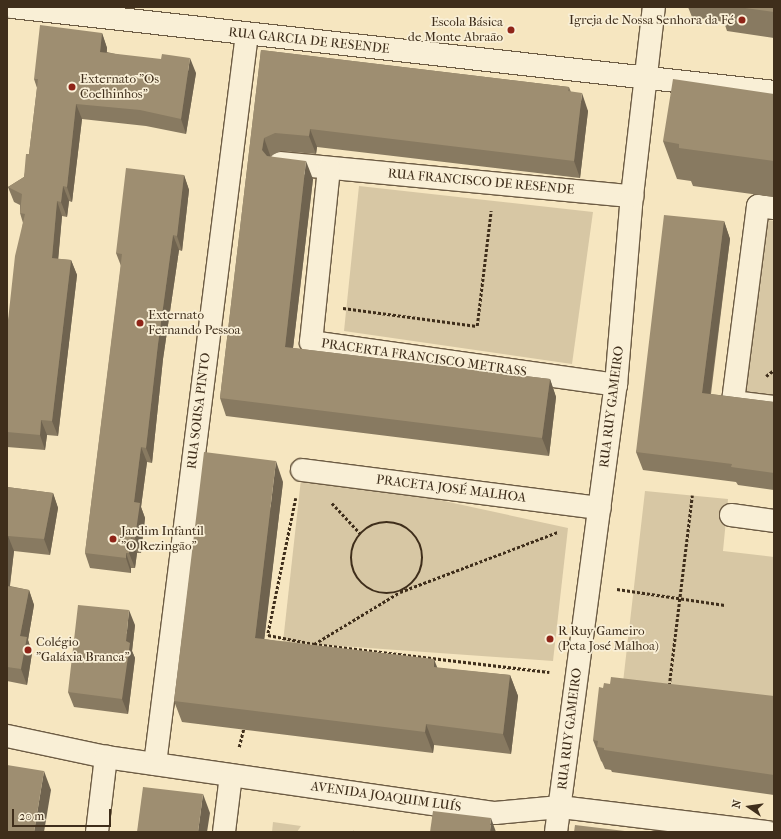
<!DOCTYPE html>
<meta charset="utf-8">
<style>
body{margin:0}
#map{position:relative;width:781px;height:839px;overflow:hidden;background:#f6e6c0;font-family:"IM FELL French Canon",serif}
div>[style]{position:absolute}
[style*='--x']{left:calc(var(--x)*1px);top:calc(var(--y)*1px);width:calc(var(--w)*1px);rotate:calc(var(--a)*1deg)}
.green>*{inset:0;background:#d7c7a4}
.path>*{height:2.5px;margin-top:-1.25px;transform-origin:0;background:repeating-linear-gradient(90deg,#3f2e1b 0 3px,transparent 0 5px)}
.path>.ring{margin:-1.25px;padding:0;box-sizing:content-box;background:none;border:2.5px solid #3f2e1b;border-radius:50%}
.roads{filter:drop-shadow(1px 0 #6d5c44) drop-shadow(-1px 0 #6d5c44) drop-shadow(0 1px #6d5c44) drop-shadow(0 -1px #6d5c44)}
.minor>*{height:22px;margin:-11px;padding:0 11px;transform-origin:11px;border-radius:11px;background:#f9efd6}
.wall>*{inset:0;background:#887a61}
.shaded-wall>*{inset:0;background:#6f634f}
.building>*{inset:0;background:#9e8e71}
.dots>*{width:11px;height:11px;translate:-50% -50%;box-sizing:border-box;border:2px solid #f9efd6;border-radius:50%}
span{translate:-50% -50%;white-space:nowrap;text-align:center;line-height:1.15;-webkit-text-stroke:3.5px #f9efd6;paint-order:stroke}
.poi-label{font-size:13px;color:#3f2e1b}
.right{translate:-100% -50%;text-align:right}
.left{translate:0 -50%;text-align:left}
.street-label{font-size:13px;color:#3f2e1b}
.frame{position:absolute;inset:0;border:8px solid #3f2e1b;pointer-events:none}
.north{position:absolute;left:729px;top:787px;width:40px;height:40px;-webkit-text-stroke:3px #f9efd6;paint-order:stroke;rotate:283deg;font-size:11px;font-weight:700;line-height:16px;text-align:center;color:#3f2e1b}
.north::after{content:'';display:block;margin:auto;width:14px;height:18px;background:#3f2e1b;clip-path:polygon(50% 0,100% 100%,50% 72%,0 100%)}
.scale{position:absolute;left:12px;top:809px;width:99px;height:18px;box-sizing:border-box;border:2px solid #3f2e1b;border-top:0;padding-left:5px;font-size:12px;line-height:14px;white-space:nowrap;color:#3f2e1b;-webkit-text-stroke:3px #f9efd6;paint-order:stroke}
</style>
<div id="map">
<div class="green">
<div style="clip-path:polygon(359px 186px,593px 212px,572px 364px,344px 331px)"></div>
<div style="clip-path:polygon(767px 220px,774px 221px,774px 398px,746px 395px)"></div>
<div style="clip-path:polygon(302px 470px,568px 528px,553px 661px,283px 642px)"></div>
<div style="clip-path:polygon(645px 491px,728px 499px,723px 551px,774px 557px,774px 709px,622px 691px)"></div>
<div style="clip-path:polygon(273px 822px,301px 826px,297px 832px,272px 832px)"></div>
</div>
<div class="path">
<div style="--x:343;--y:308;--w:135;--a:7.7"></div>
<div style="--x:477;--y:326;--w:116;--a:-83.1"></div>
<div style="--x:766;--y:376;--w:10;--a:-37"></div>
<div style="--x:296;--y:498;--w:140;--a:101.6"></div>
<div style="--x:268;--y:635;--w:47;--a:11.1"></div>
<div style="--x:314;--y:644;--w:237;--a:6.8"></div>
<div style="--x:332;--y:503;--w:41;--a:47"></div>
<div class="ring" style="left:351px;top:522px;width:69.5px;height:69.5px"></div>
<div style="--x:617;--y:589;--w:109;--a:8.4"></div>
<div style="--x:314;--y:644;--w:100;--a:-31.2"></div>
<div style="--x:400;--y:592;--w:169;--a:-20.8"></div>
<div style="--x:669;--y:686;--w:192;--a:-83.1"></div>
<div style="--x:239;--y:747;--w:21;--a:-76"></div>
<div style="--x:354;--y:832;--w:1;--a:-45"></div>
</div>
<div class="roads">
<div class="minor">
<div style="--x:12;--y:7;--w:767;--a:6.36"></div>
<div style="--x:280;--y:163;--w:354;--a:5.4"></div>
<div style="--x:329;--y:168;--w:175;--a:95.9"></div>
<div style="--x:311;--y:342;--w:308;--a:8"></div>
<div style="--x:774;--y:208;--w:16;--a:-173"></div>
<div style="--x:758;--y:206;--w:198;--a:97.3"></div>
<div style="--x:733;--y:402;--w:41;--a:7"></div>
<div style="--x:302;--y:470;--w:300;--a:7.3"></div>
<div style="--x:731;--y:515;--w:43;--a:7.9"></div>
<div style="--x:7;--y:736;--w:101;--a:12"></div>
<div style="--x:106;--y:757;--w:393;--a:8.2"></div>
<div style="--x:495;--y:813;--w:65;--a:-5.3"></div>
<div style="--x:560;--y:807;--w:209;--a:6.9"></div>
<div style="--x:155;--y:764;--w:736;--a:-82.82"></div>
<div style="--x:97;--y:832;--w:76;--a:-83.2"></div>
<div style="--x:224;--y:832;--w:57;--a:-83"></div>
<div style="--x:556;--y:832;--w:451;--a:-82.4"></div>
<div style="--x:616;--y:385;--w:190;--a:-85.2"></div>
<div style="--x:632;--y:196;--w:190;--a:-83.4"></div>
</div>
</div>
<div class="wall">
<div style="clip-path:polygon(688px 7px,774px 7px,774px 38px,727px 31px,724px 22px,692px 17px)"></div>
<div style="clip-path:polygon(102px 33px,107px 48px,107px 52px,196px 73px,186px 134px,146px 126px,82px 119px,72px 202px,69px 201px,67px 217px,62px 216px,58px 259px,71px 260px,77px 275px,58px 436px,47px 435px,45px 450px,7px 447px,7px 330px,23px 223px,20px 213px,20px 205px,14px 202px,8px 187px,24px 177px,29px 154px,37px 88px,34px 79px)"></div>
<div style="clip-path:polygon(261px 50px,569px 87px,571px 92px,588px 111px,580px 178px,317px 147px,316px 154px,281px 151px,270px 156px,313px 179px,293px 348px,550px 379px,556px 397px,549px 456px,226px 416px,220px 398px)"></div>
<div style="clip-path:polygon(774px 94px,774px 197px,693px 186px,691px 181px,677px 179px,663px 141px)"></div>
<div style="clip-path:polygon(184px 175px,189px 190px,182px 251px,179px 250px,163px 359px,152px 463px,147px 462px,141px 507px,145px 518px,141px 553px,137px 553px,135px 568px,131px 568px,131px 573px,90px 568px,85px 553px,121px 266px,116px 253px)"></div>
<div style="clip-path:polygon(724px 221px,730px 239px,711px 394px,774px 402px,774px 490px,738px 485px,736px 482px,643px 470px,636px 452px)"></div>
<div style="clip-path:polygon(283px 482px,264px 639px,437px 668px,510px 675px,518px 696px,511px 754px,434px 745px,433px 753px,182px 722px,174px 701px)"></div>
<div style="clip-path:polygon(7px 487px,53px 493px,58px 508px,50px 555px,14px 551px,10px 586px,29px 590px,34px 605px,28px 640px,32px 653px,27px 685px,7px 681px)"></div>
<div style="clip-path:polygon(135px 625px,132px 651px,135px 658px,128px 714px,74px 707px,68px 692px)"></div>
<div style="clip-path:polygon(774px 696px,774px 795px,612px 772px,611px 770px,605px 769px,602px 762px,601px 761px,593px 740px)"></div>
</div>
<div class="shaded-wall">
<div style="clip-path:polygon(102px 33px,107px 48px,105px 67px,100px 52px)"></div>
<div style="clip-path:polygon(190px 58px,196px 73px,186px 134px,181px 119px)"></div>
<div style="clip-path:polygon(582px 93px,588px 111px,580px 178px,574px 161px)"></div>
<div style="clip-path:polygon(76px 104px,82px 119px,72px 202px,67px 187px)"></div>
<div style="clip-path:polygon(310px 129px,317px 147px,316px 154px,309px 136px)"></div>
<div style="clip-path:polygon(264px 138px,270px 155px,269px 168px,262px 150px)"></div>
<div style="clip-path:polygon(306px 161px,313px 179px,291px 365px,285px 347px)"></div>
<div style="clip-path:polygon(184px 175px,189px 190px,182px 251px,177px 236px)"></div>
<div style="clip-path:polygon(63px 186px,69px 201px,67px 217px,61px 202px)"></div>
<div style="clip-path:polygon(57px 201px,62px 216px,57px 273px,52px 258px)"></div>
<div style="clip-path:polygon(724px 221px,730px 239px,708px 411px,702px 393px)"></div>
<div style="clip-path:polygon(173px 235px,179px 250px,163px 359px,152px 463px,146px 448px,158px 344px)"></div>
<div style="clip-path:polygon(71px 260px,77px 275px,58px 436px,52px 421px)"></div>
<div style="clip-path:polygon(550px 379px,556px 397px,549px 456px,542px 438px)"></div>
<div style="clip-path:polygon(41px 420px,47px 435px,45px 450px,40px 435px)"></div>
<div style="clip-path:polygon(141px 447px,147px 462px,141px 507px,145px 518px,141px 553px,135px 538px,134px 502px)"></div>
<div style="clip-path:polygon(276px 461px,283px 482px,262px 659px,255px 638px)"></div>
<div style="clip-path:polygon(53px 493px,58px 508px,50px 555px,44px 539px)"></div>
<div style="clip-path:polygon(8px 536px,14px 551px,8px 600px,7px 597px,7px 549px)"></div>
<div style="clip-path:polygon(131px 537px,137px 553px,135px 568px,129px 553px)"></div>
<div style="clip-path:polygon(126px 553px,131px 568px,131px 573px,126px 558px)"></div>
<div style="clip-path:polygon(29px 590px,34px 605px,28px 640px,32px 653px,27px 685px,21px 669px,20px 636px)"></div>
<div style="clip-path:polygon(129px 610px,135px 625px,132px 651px,135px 658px,128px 714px,122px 699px,126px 641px)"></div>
<div style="clip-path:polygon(434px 659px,442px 680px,434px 667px)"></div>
<div style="clip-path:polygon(510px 675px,518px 696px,511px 754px,503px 734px)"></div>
<div style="clip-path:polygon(426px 724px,434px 745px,433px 753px,425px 732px)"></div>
<div style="clip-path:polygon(44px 771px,51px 790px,44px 832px,34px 832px)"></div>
<div style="clip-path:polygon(203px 794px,210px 813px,207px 832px,198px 832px)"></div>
<div style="clip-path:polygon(491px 818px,496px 832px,490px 832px)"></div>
</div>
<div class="building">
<div style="clip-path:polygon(738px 7px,774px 7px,774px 12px)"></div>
<div style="clip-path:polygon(40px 25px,102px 33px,100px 52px,161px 59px,162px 54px,190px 58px,181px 119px,140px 110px,76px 104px,67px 187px,63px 186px,61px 202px,57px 201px,52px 258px,71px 260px,52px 421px,41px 420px,40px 435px,7px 432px,7px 330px,15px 256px,25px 214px,20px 213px,22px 194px,8px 187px,24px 177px,26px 154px,29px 154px,38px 79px,34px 79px)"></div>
<div style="clip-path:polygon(261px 50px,569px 87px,568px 91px,582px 93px,574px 161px,310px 129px,309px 136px,275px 133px,264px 138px,262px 150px,267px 156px,306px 161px,285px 347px,550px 379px,542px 438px,220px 398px)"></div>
<div style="clip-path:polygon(673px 79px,774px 94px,774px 161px,679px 148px,679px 144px,663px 141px)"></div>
<div style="clip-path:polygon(126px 168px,184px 175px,177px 236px,173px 235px,158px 344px,146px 448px,141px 447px,134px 502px,140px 503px,135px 538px,131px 537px,129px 553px,126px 553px,126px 558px,85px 553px,122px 254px,116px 253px)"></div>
<div style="clip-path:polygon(664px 215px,724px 221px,702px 393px,774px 402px,774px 473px,731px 467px,732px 464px,636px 452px)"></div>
<div style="clip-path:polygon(204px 452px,276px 461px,255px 638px,434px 659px,434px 667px,510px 675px,503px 734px,426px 724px,425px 732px,174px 701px)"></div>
<div style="clip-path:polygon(7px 487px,53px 493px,44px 539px,8px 536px,7px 549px)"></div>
<div style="clip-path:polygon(7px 586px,29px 590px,20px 636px,27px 637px,21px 669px,7px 667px)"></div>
<div style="clip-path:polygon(78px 605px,129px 610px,126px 641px,130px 643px,122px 699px,68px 692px)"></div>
<div style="clip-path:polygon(611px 677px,774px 696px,774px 775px,604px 750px,604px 748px,597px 747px,598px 741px,593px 740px,599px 687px,603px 688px,604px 683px,610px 684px)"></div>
<div style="clip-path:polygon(7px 765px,44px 771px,34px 832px,7px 832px)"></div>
<div style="clip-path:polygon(143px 787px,203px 794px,198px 832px,137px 832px)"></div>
<div style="clip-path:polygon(433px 811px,491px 818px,490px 832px,430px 832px)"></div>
<div style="clip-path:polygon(575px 825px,633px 832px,574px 832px)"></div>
</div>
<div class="dots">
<div style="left:742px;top:20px;background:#8f2418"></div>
<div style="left:511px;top:30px;background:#8f2418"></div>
<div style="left:72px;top:87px;background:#8f2418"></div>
<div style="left:140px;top:323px;background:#8f2418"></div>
<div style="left:113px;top:539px;background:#8f2418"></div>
<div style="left:550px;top:639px;background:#8f2418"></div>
<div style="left:28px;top:650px;background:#8f2418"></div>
</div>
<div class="poi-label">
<span class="right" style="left:734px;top:20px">Igreja de Nossa Senhora da Fé</span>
<span class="right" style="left:503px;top:30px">Escola Básica<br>de Monte Abraão</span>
<span class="left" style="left:80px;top:87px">Externato "Os<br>Coelhinhos"</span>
<span class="left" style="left:148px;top:323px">Externato<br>Fernando Pessoa</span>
<span class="left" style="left:121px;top:539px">Jardim Infantil<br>"O Rezingão"</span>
<span class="left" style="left:558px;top:639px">R Ruy Gameiro<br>(Pcta José Malhoa)</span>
<span class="left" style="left:36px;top:650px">Colégio<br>"Galáxia Branca"</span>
</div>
<div class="street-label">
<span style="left:309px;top:41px;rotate:6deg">RUA GARCIA DE RESENDE</span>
<span style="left:481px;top:182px;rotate:5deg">RUA FRANCISCO DE RESENDE</span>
<span style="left:424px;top:358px;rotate:8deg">PRACERTA FRANCISCO METRASS</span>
<span style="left:612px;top:407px;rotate:-83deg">RUA RUY GAMEIRO</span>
<span style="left:199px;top:411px;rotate:-83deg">RUA SOUSA PINTO</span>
<span style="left:451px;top:489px;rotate:7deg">PRACETA JOSÉ MALHOA</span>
<span style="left:570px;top:729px;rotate:-83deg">RUA RUY GAMEIRO</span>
<span style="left:386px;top:797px;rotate:8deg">AVENIDA JOAQUIM LUÍS</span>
</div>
<div class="frame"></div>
<div class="north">N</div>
<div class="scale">20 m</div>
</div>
